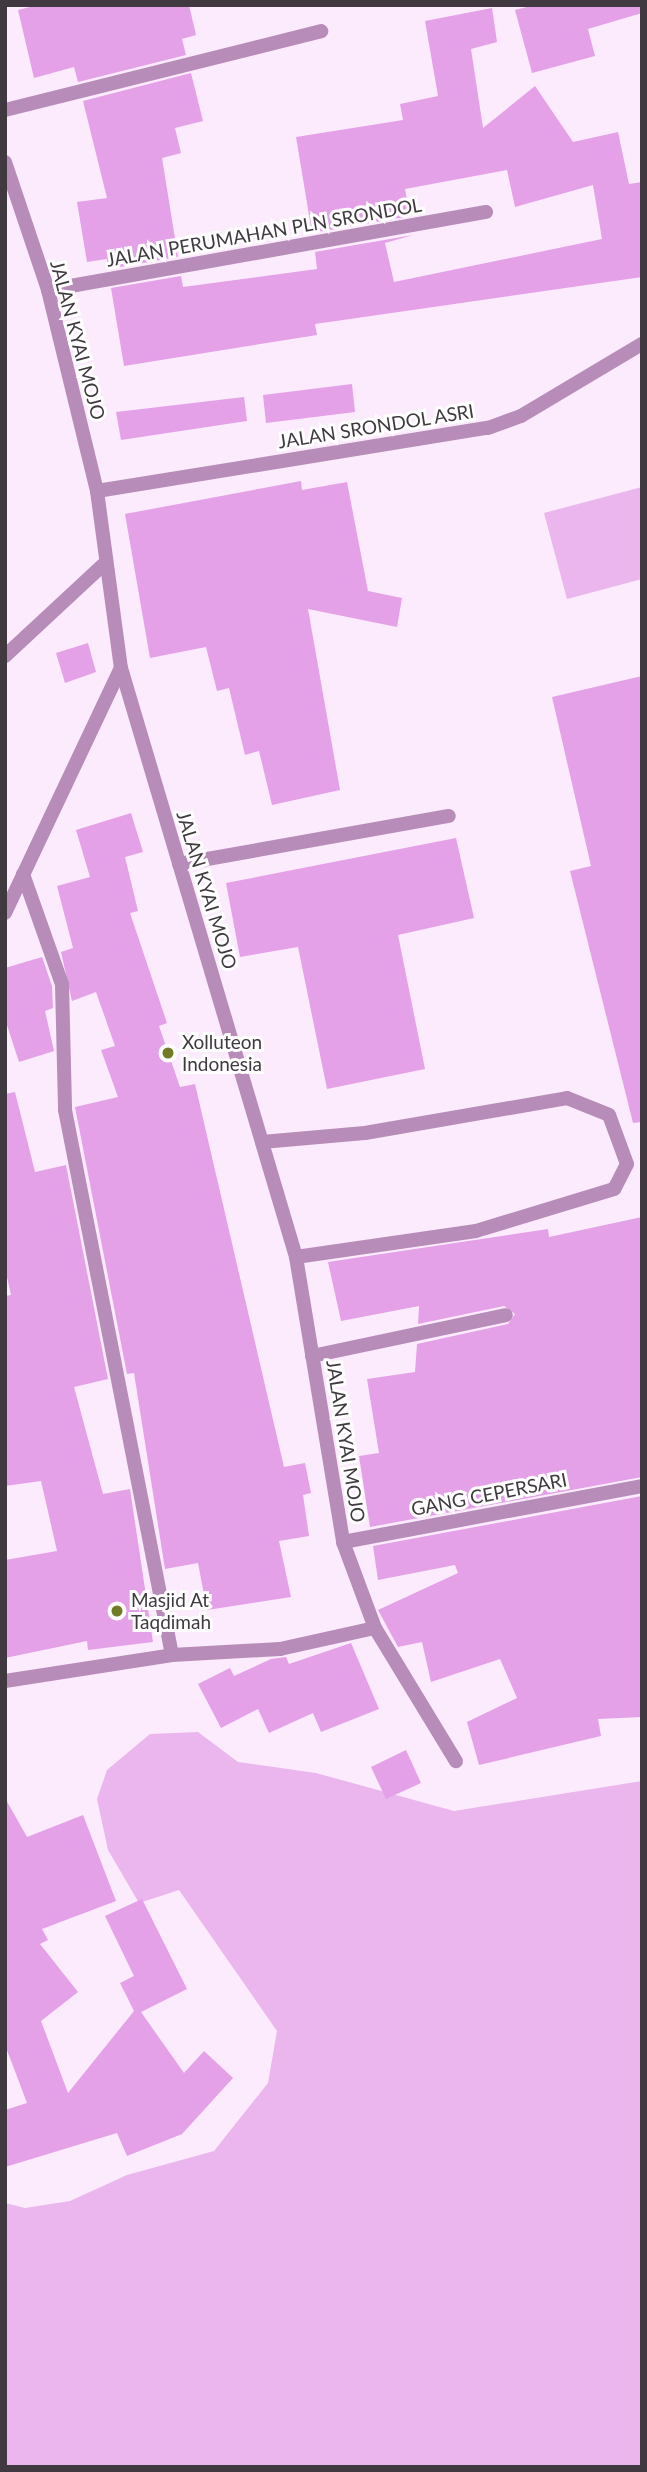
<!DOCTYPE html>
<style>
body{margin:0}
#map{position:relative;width:647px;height:2472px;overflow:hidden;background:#fbebfc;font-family:Lato,sans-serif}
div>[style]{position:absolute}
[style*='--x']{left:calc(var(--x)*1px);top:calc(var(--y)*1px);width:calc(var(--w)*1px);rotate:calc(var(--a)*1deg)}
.green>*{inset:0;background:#ebb5ed}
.building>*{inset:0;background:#e4a1e8}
.lane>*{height:14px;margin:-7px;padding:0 7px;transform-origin:7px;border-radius:7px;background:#b78cb9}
.street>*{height:14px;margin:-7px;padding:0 7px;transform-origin:7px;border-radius:7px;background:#b78cb9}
.dots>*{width:19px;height:19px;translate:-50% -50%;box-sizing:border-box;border:4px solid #fefefe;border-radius:50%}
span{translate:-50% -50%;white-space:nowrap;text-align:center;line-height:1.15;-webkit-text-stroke:6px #fefefe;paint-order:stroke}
.street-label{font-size:19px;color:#403a40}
.poi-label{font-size:19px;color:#403a40}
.left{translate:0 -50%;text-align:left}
.frame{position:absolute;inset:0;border:7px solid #403a40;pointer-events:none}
</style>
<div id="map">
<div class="green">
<div style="clip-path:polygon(642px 487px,642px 579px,567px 599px,544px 513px)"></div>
<div style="clip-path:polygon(198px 1732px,238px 1762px,316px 1773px,454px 1811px,642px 1781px,642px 2467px,5px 2467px,5px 2203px,25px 2208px,70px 2201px,127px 2175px,214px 2151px,268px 2083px,277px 2031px,179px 1890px,139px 1903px,108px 1850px,97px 1799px,107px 1770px,150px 1734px)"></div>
</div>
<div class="building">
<div style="clip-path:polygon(38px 5px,189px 5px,196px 35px,182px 39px,186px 55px,78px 82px,74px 67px,34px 78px,18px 10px)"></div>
<div style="clip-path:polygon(535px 5px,642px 5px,642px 13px,588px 29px,595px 56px,532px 73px,515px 10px)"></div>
<div style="clip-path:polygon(492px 8px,497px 42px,471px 49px,483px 128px,535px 86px,573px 142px,618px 132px,629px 184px,642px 182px,642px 277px,315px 324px,317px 335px,124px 366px,111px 288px,181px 276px,183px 287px,317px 269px,315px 252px,413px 235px,385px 243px,394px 282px,602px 239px,593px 185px,515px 207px,507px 170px,405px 189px,410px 216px,312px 233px,296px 137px,403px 120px,400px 104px,438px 96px,425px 21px)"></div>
<div style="clip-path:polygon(191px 73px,203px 121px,175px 128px,181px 153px,162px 158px,178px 257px,108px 269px,107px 259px,87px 262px,77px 202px,107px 198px,83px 101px)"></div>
<div style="clip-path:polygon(352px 384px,355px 412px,266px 423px,263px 395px)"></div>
<div style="clip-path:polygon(244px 397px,247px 421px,121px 440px,116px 412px)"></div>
<div style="clip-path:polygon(301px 481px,302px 490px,347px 482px,368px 591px,402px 598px,397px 627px,308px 609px,340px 790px,272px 805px,259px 751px,245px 755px,229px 688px,217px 691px,206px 647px,150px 658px,125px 514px)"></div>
<div style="clip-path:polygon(88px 643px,96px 672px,65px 683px,56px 653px)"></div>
<div style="clip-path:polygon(642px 676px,642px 1122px,633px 1123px,570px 871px,591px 866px,552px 697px)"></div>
<div style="clip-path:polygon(131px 813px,143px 852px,125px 857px,138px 911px,130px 913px,167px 1023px,159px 1026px,180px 1087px,195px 1084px,284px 1467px,305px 1463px,311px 1493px,303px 1495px,309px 1536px,279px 1541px,291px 1597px,207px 1610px,198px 1563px,165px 1569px,134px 1373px,127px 1374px,75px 1107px,118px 1097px,101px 1050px,115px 1046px,96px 992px,72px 1001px,61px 952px,73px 948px,57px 886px,90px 877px,76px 830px)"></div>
<div style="clip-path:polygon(456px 838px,474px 918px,398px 935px,425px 1069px,327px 1089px,298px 947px,240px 957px,226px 883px)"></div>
<div style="clip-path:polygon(42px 957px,52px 986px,53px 1008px,45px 1011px,54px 1051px,19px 1062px,5px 1019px,5px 968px)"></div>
<div style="clip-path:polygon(15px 1092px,35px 1172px,66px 1165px,108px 1379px,74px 1387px,103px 1494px,130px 1489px,153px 1642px,88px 1650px,87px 1641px,5px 1658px,5px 1560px,57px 1551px,41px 1481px,5px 1486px,5px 1296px,11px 1295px,5px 1268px,5px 1094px)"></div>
<div style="clip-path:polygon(642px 1217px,642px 1477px,370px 1527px,359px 1456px,379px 1453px,367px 1379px,415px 1372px,417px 1344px,508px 1324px,515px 1314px,504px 1306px,418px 1324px,419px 1306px,341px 1321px,328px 1262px,548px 1229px,549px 1237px)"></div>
<div style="clip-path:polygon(642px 1496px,642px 1717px,598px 1719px,601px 1736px,479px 1765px,467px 1722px,517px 1698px,500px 1659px,431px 1682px,422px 1642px,398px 1647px,378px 1610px,458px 1573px,455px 1565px,378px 1580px,373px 1546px)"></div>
<div style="clip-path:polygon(351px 1643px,379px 1709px,321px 1732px,313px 1713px,269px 1733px,258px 1709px,221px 1728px,198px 1684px,230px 1668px,234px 1676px,271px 1659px,286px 1657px,289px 1664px)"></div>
<div style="clip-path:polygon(406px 1750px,421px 1783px,386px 1799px,371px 1767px)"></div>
<div style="clip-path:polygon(5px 1798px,27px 1837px,83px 1815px,116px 1901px,42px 1929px,48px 1940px,40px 1944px,78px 1992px,41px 2021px,68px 2093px,134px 2011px,120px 1983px,134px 1976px,105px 1916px,142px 1899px,187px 1989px,141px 2012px,184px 2073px,204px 2051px,233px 2078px,182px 2134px,127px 2156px,117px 2133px,5px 2167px,5px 2110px,27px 2103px,5px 2045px)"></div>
</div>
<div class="lane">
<div style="--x:262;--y:1142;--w:103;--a:-5"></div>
<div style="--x:365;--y:1133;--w:205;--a:-9.8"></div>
<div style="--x:567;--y:1098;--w:45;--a:22"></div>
<div style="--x:609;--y:1115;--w:52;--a:69.8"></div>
<div style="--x:627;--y:1164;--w:28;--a:117"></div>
<div style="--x:614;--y:1189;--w:144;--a:163.1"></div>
<div style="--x:476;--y:1231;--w:182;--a:171.8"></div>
</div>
<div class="street">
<div style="--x:5;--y:110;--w:326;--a:-14"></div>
<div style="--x:5;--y:162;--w:135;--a:71.4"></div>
<div style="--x:48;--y:290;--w:207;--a:76.3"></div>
<div style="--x:97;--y:491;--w:179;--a:82.3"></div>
<div style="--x:121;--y:668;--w:614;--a:73.45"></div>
<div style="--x:296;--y:1257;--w:289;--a:80.6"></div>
<div style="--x:343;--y:1542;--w:92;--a:69.6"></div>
<div style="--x:375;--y:1628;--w:156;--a:58.7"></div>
<div style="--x:48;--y:290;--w:445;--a:-10.1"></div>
<div style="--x:97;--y:491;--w:396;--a:-9.2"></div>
<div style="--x:488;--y:428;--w:35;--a:-20"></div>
<div style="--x:521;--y:416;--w:141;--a:-30.8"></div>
<div style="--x:5;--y:656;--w:135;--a:-42.9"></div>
<div style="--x:179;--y:864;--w:274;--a:-10.1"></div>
<div style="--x:23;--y:874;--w:117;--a:70.5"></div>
<div style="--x:62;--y:984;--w:126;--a:88.6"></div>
<div style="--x:65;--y:1110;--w:555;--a:78.89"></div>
<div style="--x:5;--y:913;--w:271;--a:-64.7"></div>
<div style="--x:312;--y:1356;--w:198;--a:-11.9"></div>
<div style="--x:343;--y:1542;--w:304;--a:-10.6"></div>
<div style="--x:5;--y:1681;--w:169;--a:-8.8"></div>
<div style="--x:172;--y:1655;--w:108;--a:-3.2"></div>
<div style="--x:280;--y:1649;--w:97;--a:-12.5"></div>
</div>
<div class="dots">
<div style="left:168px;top:1053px;background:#717a24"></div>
<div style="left:117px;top:1611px;background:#717a24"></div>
</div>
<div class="street-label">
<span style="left:264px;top:232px;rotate:-10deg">JALAN PERUMAHAN PLN SRONDOL</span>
<span style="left:78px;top:340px;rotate:75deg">JALAN KYAI MOJO</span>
<span style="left:376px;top:426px;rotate:-9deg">JALAN SRONDOL ASRI</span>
<span style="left:207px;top:890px;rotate:73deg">JALAN KYAI MOJO</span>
<span style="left:346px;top:1441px;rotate:81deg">JALAN KYAI MOJO</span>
<span style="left:489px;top:1494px;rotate:-11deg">GANG CEPERSARI</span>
</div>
<div class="poi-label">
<span class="left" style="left:182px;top:1053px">Xolluteon<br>Indonesia</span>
<span class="left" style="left:131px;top:1611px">Masjid At<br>Taqdimah</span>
</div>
<div class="frame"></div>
</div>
